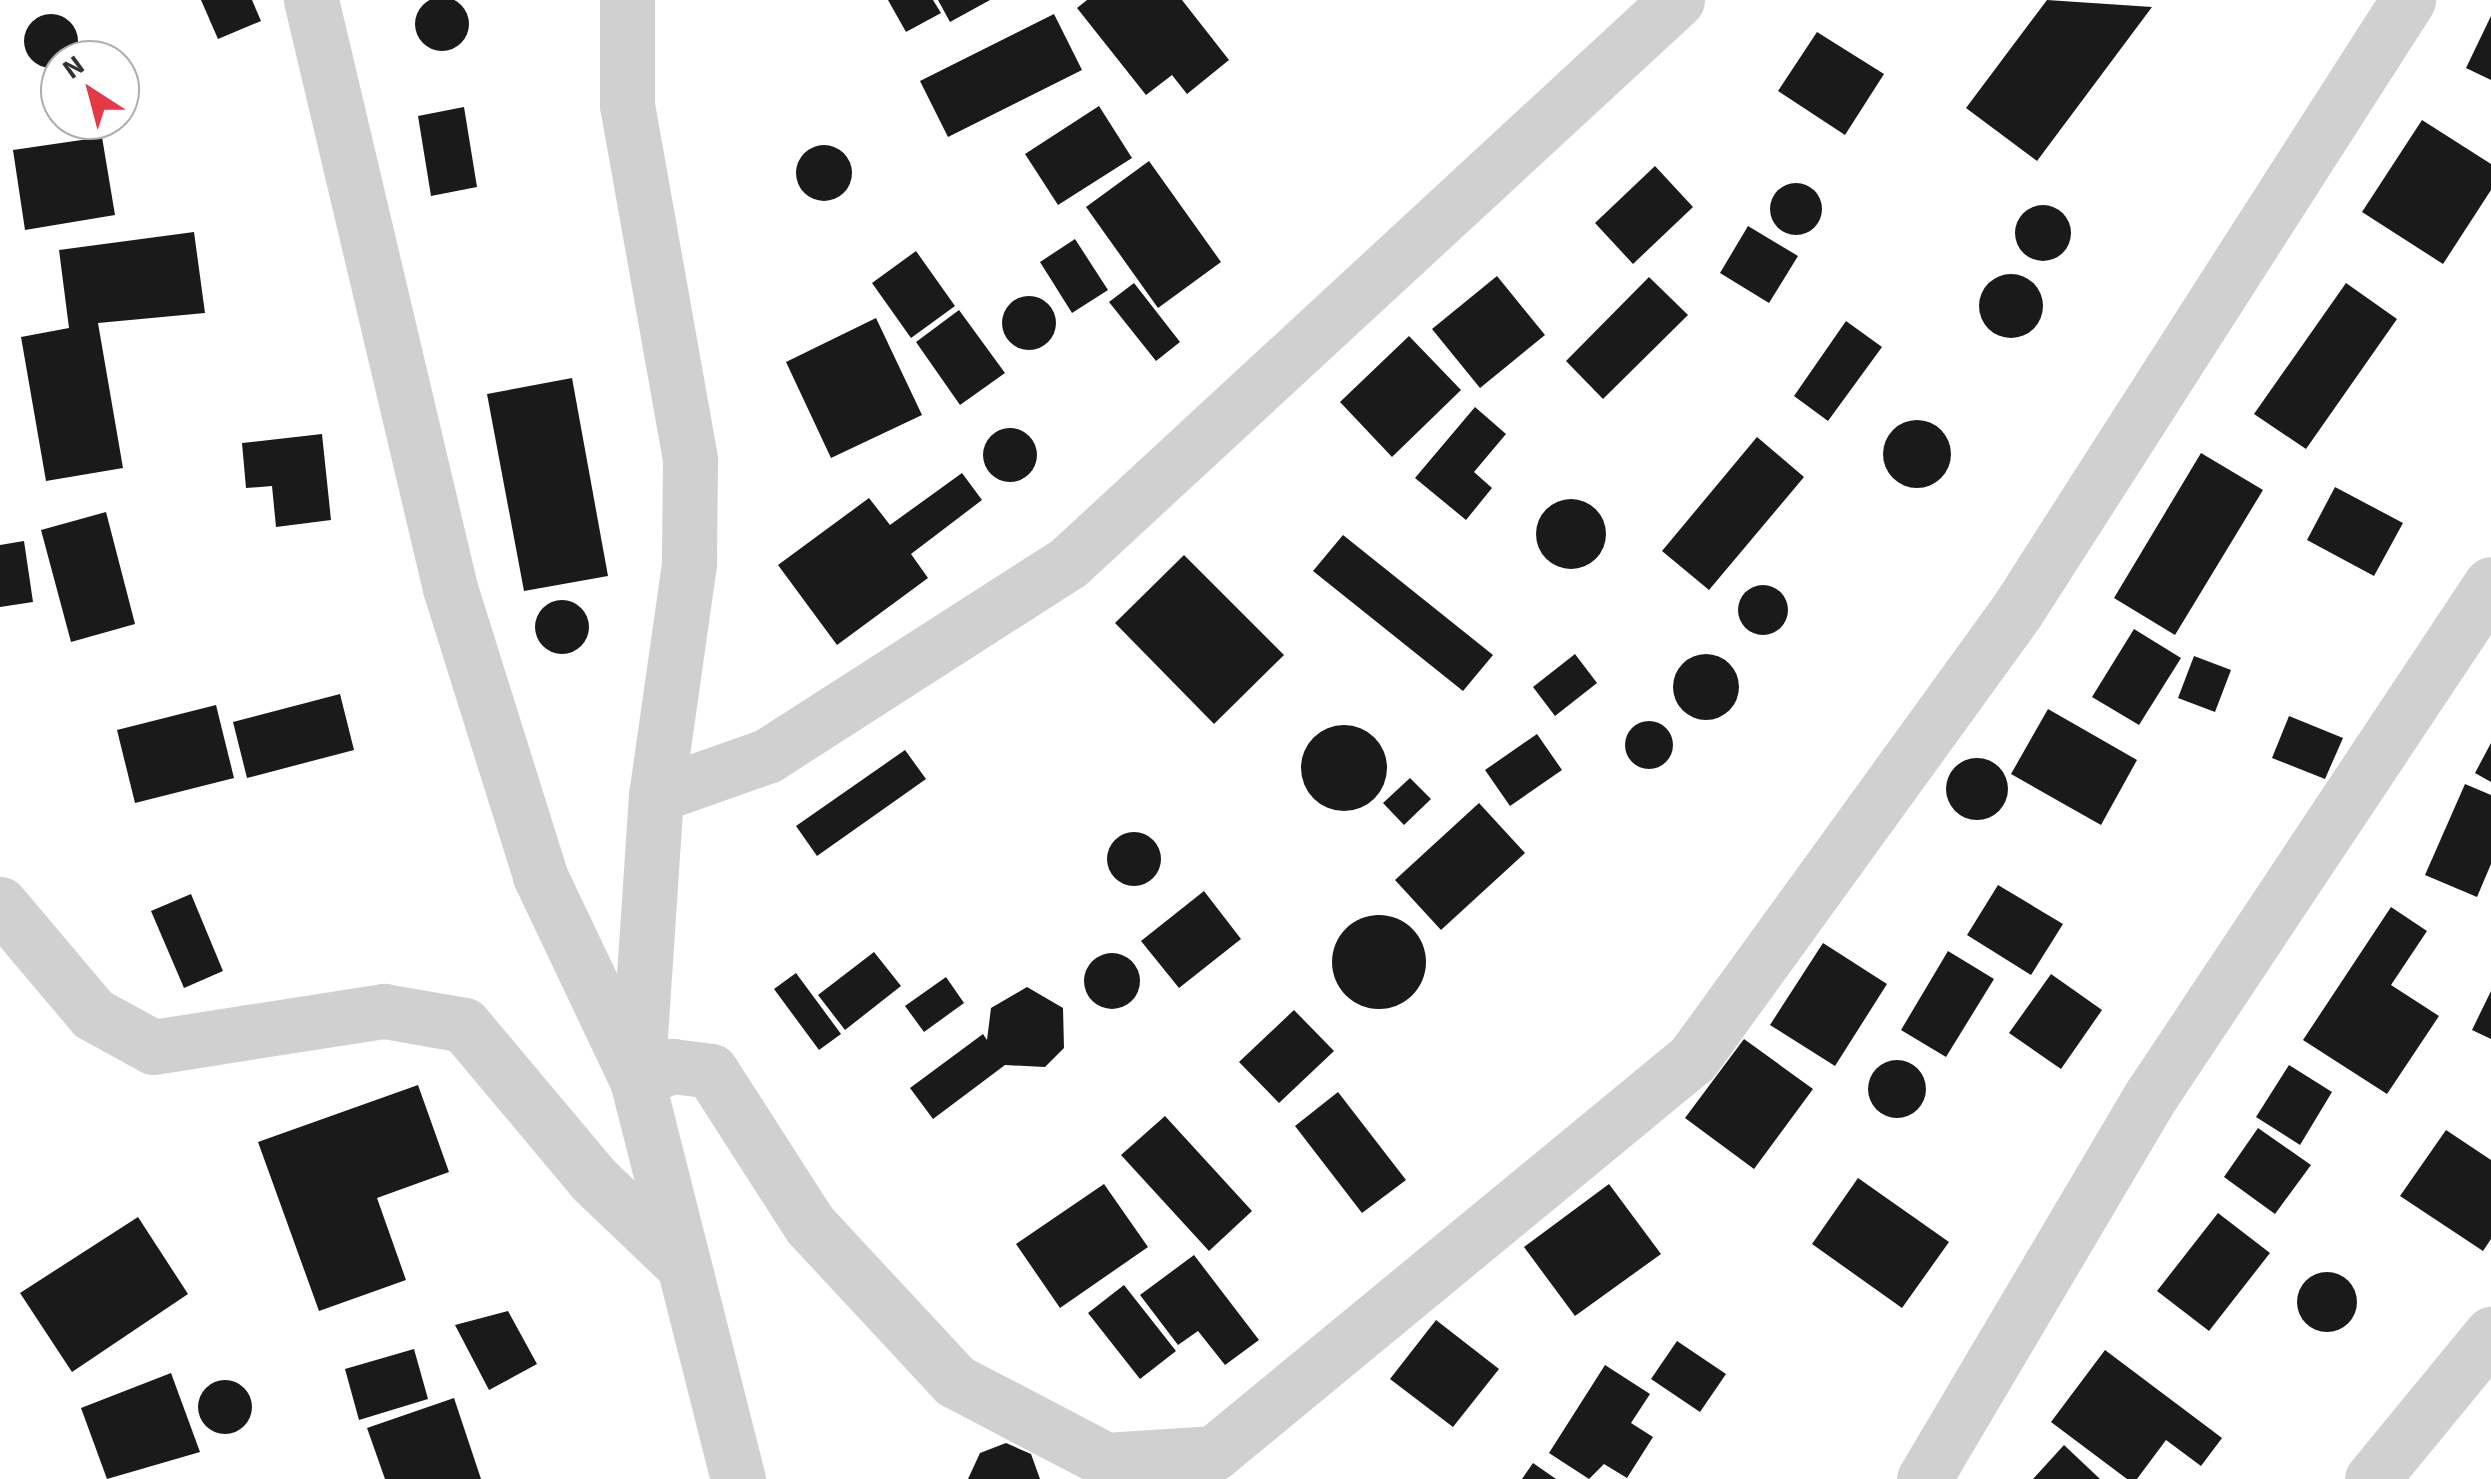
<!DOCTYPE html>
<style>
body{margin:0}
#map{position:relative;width:2491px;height:1479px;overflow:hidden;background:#fff;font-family:"Source Sans 3",sans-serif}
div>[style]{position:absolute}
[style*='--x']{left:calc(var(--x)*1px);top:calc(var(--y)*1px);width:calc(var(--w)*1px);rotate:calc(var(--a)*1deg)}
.building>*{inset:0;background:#1a1a1a}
.round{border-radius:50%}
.minor>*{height:55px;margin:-27.5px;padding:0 27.5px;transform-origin:27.5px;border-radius:27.5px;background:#d0d0d0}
.tertiary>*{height:55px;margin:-27.5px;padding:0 27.5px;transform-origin:27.5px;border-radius:27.5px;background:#d0d0d0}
span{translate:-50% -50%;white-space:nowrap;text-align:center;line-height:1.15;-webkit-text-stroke:10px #fff;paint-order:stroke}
.north{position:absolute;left:40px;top:40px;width:100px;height:100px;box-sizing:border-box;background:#fff;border:2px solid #adadad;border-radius:50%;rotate:324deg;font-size:28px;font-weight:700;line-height:40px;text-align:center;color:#333}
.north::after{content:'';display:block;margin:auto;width:35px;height:45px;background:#e63946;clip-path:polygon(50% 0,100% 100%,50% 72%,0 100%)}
</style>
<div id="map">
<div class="building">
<div class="round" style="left:415px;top:-3px;width:54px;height:54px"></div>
<div style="clip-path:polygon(201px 0,252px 0,261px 21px,218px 39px)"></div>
<div style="clip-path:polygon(888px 0,933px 0,941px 13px,906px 32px)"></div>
<div style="clip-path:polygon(938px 0,990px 0,950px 22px)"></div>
<div style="clip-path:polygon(1087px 0,1182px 0,1229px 60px,1187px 94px,1172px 75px,1146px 95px,1077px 8px)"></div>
<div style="clip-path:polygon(2047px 0,2152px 7px,2037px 161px,1966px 108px)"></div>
<div class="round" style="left:24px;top:14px;width:54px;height:54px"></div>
<div style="clip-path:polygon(1054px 14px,1082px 70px,948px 137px,920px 81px)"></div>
<div style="clip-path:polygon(2491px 16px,2491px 80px,2466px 68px)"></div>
<div style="clip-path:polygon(1817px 32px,1884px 74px,1845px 135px,1778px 91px)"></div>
<div style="clip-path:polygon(1099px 106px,1132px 158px,1058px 205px,1025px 154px)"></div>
<div style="clip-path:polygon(464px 107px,477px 187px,431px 196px,418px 116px)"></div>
<div style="clip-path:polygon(2422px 120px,2491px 164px,2491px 190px,2443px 264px,2362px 212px)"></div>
<div style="clip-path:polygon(102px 137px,115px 215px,25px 230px,13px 150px)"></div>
<div class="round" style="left:796px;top:145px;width:56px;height:56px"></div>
<div style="clip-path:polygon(1149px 161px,1221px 262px,1158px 308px,1086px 207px)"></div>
<div style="clip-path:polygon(1655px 166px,1693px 207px,1633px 264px,1595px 223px)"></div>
<div class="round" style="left:1770px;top:183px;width:52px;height:52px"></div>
<div class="round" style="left:2015px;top:205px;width:56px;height:56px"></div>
<div style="clip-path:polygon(1748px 226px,1798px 256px,1769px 303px,1720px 273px)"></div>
<div style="clip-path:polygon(194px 232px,205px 313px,98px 323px,123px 468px,46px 481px,21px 337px,69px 328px,59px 250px)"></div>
<div style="clip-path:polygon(1075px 239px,1108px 290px,1072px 313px,1040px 262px)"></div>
<div style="clip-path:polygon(916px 251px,955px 306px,911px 338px,872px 283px)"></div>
<div class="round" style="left:1979px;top:274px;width:64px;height:64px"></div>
<div style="clip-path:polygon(1497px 276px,1545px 335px,1480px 388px,1432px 329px)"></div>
<div style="clip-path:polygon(1649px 277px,1688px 315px,1603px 399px,1566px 361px)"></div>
<div style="clip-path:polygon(1134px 283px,1180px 342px,1156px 361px,1109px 302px)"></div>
<div style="clip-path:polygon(2346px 283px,2397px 319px,2306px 449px,2254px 414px)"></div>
<div class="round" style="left:1002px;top:296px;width:54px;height:54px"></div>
<div style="clip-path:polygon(959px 310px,1005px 373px,960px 405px,916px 342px)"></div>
<div style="clip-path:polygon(876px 318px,922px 415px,831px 458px,786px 362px)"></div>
<div style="clip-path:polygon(1846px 321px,1882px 347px,1828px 421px,1794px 396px)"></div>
<div style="clip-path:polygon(1409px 336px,1461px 390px,1392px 457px,1340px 402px)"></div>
<div style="clip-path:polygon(572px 378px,608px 576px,524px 591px,487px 394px)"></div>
<div style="clip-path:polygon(1475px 407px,1506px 434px,1474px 472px,1492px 488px,1466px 520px,1415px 478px)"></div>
<div class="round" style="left:1883px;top:420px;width:68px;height:68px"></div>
<div class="round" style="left:983px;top:428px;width:54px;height:54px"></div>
<div style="clip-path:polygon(322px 434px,331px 520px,276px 527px,272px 486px,246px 488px,242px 443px)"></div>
<div style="clip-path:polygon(1757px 437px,1804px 477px,1709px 590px,1662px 551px)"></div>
<div style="clip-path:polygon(2201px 453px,2263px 490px,2175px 635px,2114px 598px)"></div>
<div style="clip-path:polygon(962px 473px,982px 500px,911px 554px,928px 578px,837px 645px,778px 565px,869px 498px,890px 525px)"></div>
<div style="clip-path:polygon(2335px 487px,2403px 523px,2374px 576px,2307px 540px)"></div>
<div class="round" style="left:1536px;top:499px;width:70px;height:70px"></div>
<div style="clip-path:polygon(106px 512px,135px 624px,71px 642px,41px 530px)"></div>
<div style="clip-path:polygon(1343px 535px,1493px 655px,1463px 691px,1313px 571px)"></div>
<div style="clip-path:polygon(24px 541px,33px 602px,0 607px,0 545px)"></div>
<div style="clip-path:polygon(1184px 555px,1284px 655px,1214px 724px,1115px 623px)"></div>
<div class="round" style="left:1738px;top:585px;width:50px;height:50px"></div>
<div class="round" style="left:535px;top:600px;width:54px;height:54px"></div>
<div style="clip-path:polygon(2134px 629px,2181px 658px,2139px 725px,2092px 697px)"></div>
<div class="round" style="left:1673px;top:654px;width:66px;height:66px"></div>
<div style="clip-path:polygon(1575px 654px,1597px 683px,1555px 716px,1533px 687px)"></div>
<div style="clip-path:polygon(2194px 656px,2231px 670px,2215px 712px,2178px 698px)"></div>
<div style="clip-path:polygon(340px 694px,354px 750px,247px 778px,233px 722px)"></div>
<div style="clip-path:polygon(216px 705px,234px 778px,135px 803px,117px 730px)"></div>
<div style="clip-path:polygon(2048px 709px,2137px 760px,2101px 825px,2011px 774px)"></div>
<div style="clip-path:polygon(2289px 716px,2343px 738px,2325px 779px,2272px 758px)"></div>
<div class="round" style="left:1625px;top:721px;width:48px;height:48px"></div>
<div class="round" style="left:1301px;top:725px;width:86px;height:86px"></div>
<div style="clip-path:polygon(1537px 734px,1562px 770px,1510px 806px,1485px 770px)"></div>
<div style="clip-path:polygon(2491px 743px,2491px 782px,2475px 773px)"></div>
<div style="clip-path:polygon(905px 750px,926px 779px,817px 856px,796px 826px)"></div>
<div class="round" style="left:1946px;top:758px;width:62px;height:62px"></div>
<div style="clip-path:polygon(1410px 778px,1431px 799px,1404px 825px,1383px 803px)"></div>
<div style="clip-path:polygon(2465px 784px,2491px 795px,2491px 864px,2477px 897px,2425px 875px)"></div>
<div style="clip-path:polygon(1479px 803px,1525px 853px,1441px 930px,1395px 880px)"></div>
<div class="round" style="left:1107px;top:832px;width:54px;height:54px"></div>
<div style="clip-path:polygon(1998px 885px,2063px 924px,2031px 975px,1967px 935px)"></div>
<div style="clip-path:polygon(1204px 891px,1241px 939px,1179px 988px,1141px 941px)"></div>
<div style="clip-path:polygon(191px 894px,223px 971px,184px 988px,151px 911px)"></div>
<div style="clip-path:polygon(2391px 907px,2427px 931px,2391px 985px,2439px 1016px,2387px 1094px,2303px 1040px)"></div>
<div class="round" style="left:1332px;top:915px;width:94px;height:94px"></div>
<div style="clip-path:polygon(1823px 943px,1887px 984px,1835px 1066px,1770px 1025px)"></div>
<div style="clip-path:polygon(1948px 951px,1994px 979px,1946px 1057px,1901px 1030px)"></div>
<div style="clip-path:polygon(874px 952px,901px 986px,845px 1030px,818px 995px)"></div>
<div class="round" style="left:1084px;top:953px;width:56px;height:56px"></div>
<div style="clip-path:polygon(796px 973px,841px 1034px,819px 1050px,774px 989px)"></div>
<div style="clip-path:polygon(2051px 974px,2102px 1010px,2061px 1069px,2009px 1033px)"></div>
<div style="clip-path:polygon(946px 977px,964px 1003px,924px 1032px,905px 1006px)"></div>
<div style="clip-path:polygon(1027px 987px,1063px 1008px,1064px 1048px,1045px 1067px,1005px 1065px,933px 1119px,910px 1088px,983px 1034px,987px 1040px,991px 1008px)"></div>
<div style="clip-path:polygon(2491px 991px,2491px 1039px,2472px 1030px)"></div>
<div style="clip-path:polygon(1294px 1010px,1334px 1051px,1279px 1103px,1239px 1062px)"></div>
<div style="clip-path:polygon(1744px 1039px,1813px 1089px,1754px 1169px,1685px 1118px)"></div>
<div class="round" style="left:1868px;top:1060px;width:58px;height:58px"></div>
<div style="clip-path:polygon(2289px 1065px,2332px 1092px,2300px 1145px,2256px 1117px)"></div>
<div style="clip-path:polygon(418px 1085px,449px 1172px,377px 1198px,406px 1280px,319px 1311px,258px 1142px)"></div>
<div style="clip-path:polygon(1338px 1092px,1406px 1180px,1362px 1213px,1295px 1126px)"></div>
<div style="clip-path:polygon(1165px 1116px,1252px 1211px,1209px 1251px,1121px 1155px)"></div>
<div style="clip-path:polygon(2258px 1128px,2311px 1165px,2275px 1214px,2224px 1177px)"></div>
<div style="clip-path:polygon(2446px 1130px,2491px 1160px,2491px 1239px,2483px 1251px,2400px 1196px)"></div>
<div style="clip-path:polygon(1858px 1178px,1949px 1242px,1902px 1308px,1812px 1244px)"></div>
<div style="clip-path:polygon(1104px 1184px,1148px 1247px,1060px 1308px,1016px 1244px)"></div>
<div style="clip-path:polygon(1609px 1184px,1661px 1254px,1575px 1316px,1524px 1247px)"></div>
<div style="clip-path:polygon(2218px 1213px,2270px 1253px,2209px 1331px,2157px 1291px)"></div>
<div style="clip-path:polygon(138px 1217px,188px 1294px,72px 1372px,20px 1293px)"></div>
<div style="clip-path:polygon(1194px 1255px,1259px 1340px,1225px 1365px,1198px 1331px,1178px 1345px,1140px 1295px)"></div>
<div class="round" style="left:2297px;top:1272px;width:60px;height:60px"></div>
<div style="clip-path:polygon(1124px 1285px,1176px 1351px,1140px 1379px,1088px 1313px)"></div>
<div style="clip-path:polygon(508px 1311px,537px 1364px,489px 1390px,455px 1325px)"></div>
<div style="clip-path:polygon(1436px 1320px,1499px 1369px,1453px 1427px,1390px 1379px)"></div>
<div style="clip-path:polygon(1677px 1341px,1726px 1374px,1700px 1412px,1651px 1379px)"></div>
<div style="clip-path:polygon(414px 1349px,428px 1399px,359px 1420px,345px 1369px)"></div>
<div style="clip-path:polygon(2105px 1350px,2222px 1438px,2201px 1466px,2166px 1440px,2137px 1479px,2127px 1479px,2051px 1422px)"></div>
<div style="clip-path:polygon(1605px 1365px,1650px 1394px,1631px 1423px,1653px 1437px,1627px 1478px,1604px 1464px,1589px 1479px,1549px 1453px)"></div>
<div style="clip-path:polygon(171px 1373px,200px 1452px,107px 1479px,81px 1408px)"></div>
<div class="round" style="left:198px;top:1380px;width:54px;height:54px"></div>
<div style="clip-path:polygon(454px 1398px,481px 1479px,385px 1479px,367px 1428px)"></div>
<div style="clip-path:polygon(1006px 1443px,1031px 1454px,1040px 1479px,968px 1479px,980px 1453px)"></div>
<div style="clip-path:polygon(2064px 1445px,2100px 1479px,2033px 1479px)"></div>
<div style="clip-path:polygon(1533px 1463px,1556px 1479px,1522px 1479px)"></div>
</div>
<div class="minor">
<div style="--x:627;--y:0;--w:105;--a:90"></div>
<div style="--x:627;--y:105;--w:361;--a:79.9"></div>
<div style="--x:690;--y:460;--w:104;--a:90.6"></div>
<div style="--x:689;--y:564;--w:233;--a:98.1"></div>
<div style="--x:656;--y:795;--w:286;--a:93.8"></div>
<div style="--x:637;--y:1080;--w:38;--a:-22"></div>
<div style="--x:672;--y:1066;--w:39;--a:7"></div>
<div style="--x:711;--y:1071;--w:183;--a:57.3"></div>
<div style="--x:810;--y:1225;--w:213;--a:47.1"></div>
<div style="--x:955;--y:1381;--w:170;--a:27.6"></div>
<div style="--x:1106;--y:1460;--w:108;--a:-3.7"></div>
<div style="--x:1214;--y:1453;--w:621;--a:-39.51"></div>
<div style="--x:1693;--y:1058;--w:551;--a:-54.09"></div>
<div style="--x:2016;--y:612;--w:727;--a:-57.36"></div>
<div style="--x:656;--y:795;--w:118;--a:-19.4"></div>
<div style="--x:767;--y:756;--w:359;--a:-32.7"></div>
<div style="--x:1069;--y:562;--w:828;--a:-42.75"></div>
<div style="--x:0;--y:904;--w:144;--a:49.8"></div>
<div style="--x:93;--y:1014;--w:68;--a:28.8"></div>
<div style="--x:153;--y:1047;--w:234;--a:-8.9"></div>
<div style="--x:384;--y:1011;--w:81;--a:9.9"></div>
<div style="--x:464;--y:1025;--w:201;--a:50"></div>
<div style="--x:593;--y:1179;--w:124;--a:43.7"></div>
<div style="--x:1924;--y:1479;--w:447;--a:-59.4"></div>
<div style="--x:2152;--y:1094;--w:612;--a:-56.39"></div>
<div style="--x:2372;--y:1479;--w:188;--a:-50.6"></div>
</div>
<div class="tertiary">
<div style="--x:311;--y:0;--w:604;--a:76.7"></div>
<div style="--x:450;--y:588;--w:302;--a:72.6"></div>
<div style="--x:540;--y:876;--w:226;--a:64.6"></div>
<div style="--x:637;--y:1080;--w:412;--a:75.8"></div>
</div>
<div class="north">N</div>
</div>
